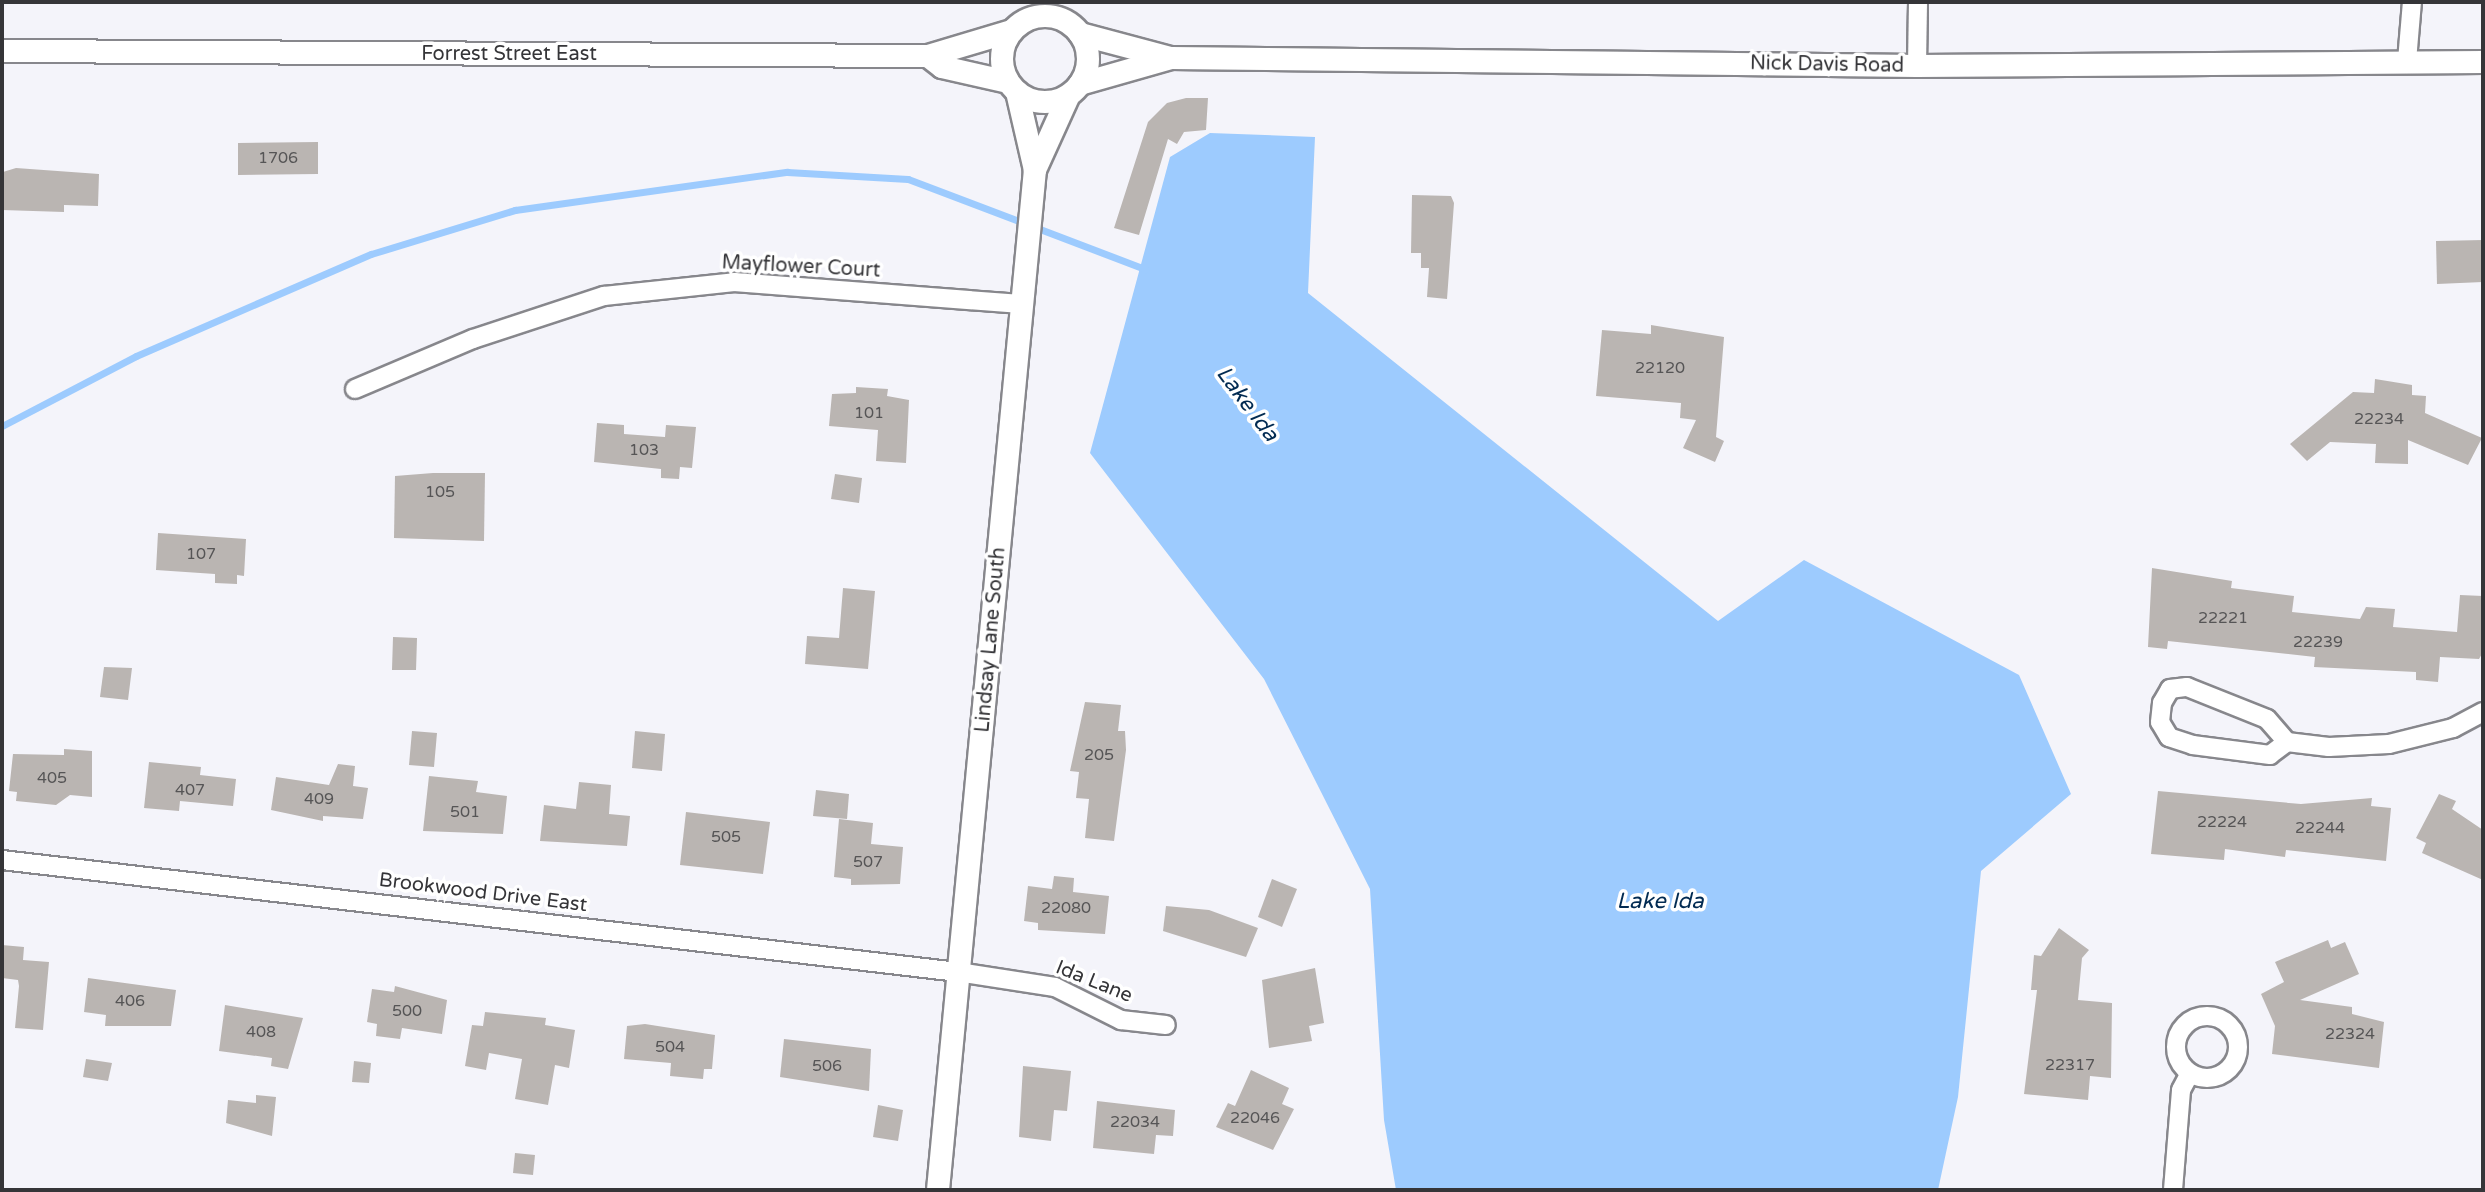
<!DOCTYPE html>
<style>
body{margin:0}
#map{position:relative;width:2485px;height:1192px;overflow:hidden;background:#f4f4fa;font-family:"Varela Round",sans-serif}
div>[style]{position:absolute}
[style*='--x']{left:calc(var(--x)*1px);top:calc(var(--y)*1px);width:calc(var(--w)*1px);rotate:calc(var(--a)*1deg)}
.water>*{inset:0;background:#9dcbfe}
.stream>*{height:7px;margin:-3.5px;padding:0 3.5px;transform-origin:3.5px;border-radius:3.5px;background:#9dcbfe}
.building>*{inset:0;background:#bab5b2}
.roads{filter:drop-shadow(2px 0 #87878c) drop-shadow(-2px 0 #87878c) drop-shadow(0 2px #87878c) drop-shadow(0 -2px #87878c)}
.minor>*{height:18px;margin:-9px;padding:0 9px;transform-origin:9px;border-radius:9px;background:#fff}
.minor>.ring{margin:-9px;padding:0;box-sizing:content-box;background:none;border:18px solid #fff;border-radius:50%}
.tertiary>*{height:22px;margin:-11px;padding:0 11px;transform-origin:11px;border-radius:11px;background:#fff}
.tertiary>.ring{margin:-11px;padding:0;box-sizing:content-box;background:none;border:22px solid #fff;border-radius:50%}
span{translate:-50% -50%;white-space:nowrap;text-align:center;line-height:1.15;-webkit-text-stroke:7px #fff;paint-order:stroke}
.number-label{font-size:16px;color:#565556}
.number-label span{-webkit-text-stroke-width:0}
.street-label{font-size:20px;color:#353538}
.water-label{font-size:22px;color:#022b52;font-style:italic}
.frame{position:absolute;inset:0;border:4px solid #353538;pointer-events:none}
</style>
<div id="map">
<div class="water">
<div style="clip-path:polygon(1210px 133px,1315px 137px,1308px 293px,1718px 621px,1804px 560px,2019px 675px,2071px 794px,1981px 871px,1958px 1097px,1938px 1190px,1396px 1190px,1384px 1120px,1370px 889px,1264px 679px,1090px 453px,1170px 157px)"></div>
</div>
<div class="stream">
<div style="--x:2;--y:426;--w:151;--a:-27.6"></div>
<div style="--x:136;--y:356;--w:256;--a:-23.5"></div>
<div style="--x:371;--y:254;--w:151;--a:-17"></div>
<div style="--x:515;--y:210;--w:275;--a:-8"></div>
<div style="--x:787;--y:172;--w:121;--a:3.3"></div>
<div style="--x:908;--y:179;--w:254;--a:20.8"></div>
</div>
<div class="building">
<div style="clip-path:polygon(1186px 98px,1208px 98px,1206px 130px,1184px 132px,1177px 144px,1168px 139px,1139px 235px,1114px 228px,1148px 122px,1167px 103px)"></div>
<div style="clip-path:polygon(318px 142px,318px 174px,238px 175px,238px 143px)"></div>
<div style="clip-path:polygon(16px 168px,99px 174px,98px 206px,64px 205px,64px 212px,2px 210px,3px 172px)"></div>
<div style="clip-path:polygon(1412px 195px,1451px 196px,1454px 203px,1447px 299px,1427px 297px,1429px 268px,1421px 268px,1421px 253px,1411px 253px)"></div>
<div style="clip-path:polygon(2483px 240px,2483px 282px,2437px 284px,2436px 241px)"></div>
<div style="clip-path:polygon(1651px 325px,1724px 337px,1716px 437px,1724px 441px,1715px 462px,1683px 448px,1696px 420px,1680px 418px,1681px 403px,1596px 396px,1602px 330px,1651px 334px)"></div>
<div style="clip-path:polygon(2375px 379px,2412px 385px,2412px 395px,2426px 396px,2425px 413px,2482px 438px,2468px 465px,2408px 440px,2408px 464px,2375px 463px,2376px 444px,2330px 442px,2307px 461px,2290px 444px,2353px 392px,2374px 393px)"></div>
<div style="clip-path:polygon(856px 387px,888px 389px,887px 396px,909px 400px,906px 463px,876px 461px,878px 430px,829px 426px,832px 394px,856px 393px)"></div>
<div style="clip-path:polygon(597px 423px,624px 425px,624px 434px,665px 437px,666px 425px,696px 427px,692px 468px,680px 467px,679px 479px,661px 478px,661px 469px,594px 462px)"></div>
<div style="clip-path:polygon(433px 473px,485px 473px,484px 541px,394px 538px,395px 476px)"></div>
<div style="clip-path:polygon(835px 474px,862px 478px,859px 503px,831px 499px)"></div>
<div style="clip-path:polygon(158px 533px,246px 539px,244px 576px,237px 575px,237px 584px,215px 583px,215px 574px,156px 570px)"></div>
<div style="clip-path:polygon(2152px 568px,2232px 581px,2231px 588px,2294px 596px,2292px 612px,2360px 619px,2366px 607px,2395px 609px,2393px 627px,2457px 632px,2460px 595px,2483px 596px,2483px 652px,2479px 659px,2440px 657px,2438px 682px,2416px 680px,2416px 672px,2314px 667px,2315px 657px,2168px 641px,2167px 649px,2148px 647px)"></div>
<div style="clip-path:polygon(843px 588px,875px 591px,868px 669px,805px 664px,807px 636px,839px 638px)"></div>
<div style="clip-path:polygon(393px 637px,417px 638px,416px 670px,392px 670px)"></div>
<div style="clip-path:polygon(104px 667px,132px 668px,128px 700px,100px 697px)"></div>
<div style="clip-path:polygon(1085px 702px,1121px 705px,1118px 731px,1125px 731px,1126px 750px,1114px 841px,1085px 838px,1089px 799px,1076px 798px,1079px 772px,1070px 771px)"></div>
<div style="clip-path:polygon(412px 731px,437px 733px,434px 767px,409px 765px)"></div>
<div style="clip-path:polygon(635px 731px,665px 734px,662px 771px,632px 768px)"></div>
<div style="clip-path:polygon(64px 749px,92px 751px,92px 797px,70px 795px,56px 805px,16px 801px,17px 792px,9px 791px,13px 754px,64px 755px)"></div>
<div style="clip-path:polygon(149px 762px,201px 767px,200px 775px,236px 779px,233px 806px,180px 801px,179px 811px,144px 808px)"></div>
<div style="clip-path:polygon(338px 764px,355px 766px,353px 786px,368px 788px,363px 819px,323px 816px,323px 821px,271px 810px,276px 777px,329px 785px)"></div>
<div style="clip-path:polygon(429px 776px,478px 781px,476px 792px,507px 796px,503px 834px,423px 831px)"></div>
<div style="clip-path:polygon(579px 782px,611px 785px,609px 814px,630px 816px,627px 846px,540px 841px,544px 805px,576px 809px)"></div>
<div style="clip-path:polygon(816px 790px,849px 794px,847px 819px,813px 816px)"></div>
<div style="clip-path:polygon(2158px 791px,2301px 804px,2372px 798px,2371px 806px,2391px 808px,2386px 861px,2286px 850px,2285px 857px,2225px 849px,2224px 860px,2151px 854px)"></div>
<div style="clip-path:polygon(2439px 794px,2456px 801px,2452px 809px,2483px 830px,2483px 880px,2422px 853px,2426px 843px,2416px 838px)"></div>
<div style="clip-path:polygon(686px 812px,770px 822px,763px 874px,680px 865px)"></div>
<div style="clip-path:polygon(839px 819px,873px 823px,871px 844px,903px 847px,900px 884px,851px 885px,851px 879px,834px 877px)"></div>
<div style="clip-path:polygon(1054px 876px,1074px 878px,1073px 892px,1109px 896px,1105px 934px,1038px 930px,1038px 923px,1024px 921px,1028px 886px,1052px 889px)"></div>
<div style="clip-path:polygon(1272px 879px,1297px 889px,1282px 927px,1258px 917px)"></div>
<div style="clip-path:polygon(1166px 906px,1209px 910px,1258px 928px,1246px 957px,1163px 931px)"></div>
<div style="clip-path:polygon(2059px 928px,2089px 950px,2082px 958px,2078px 1000px,2112px 1003px,2111px 1078px,2090px 1076px,2088px 1100px,2024px 1094px,2037px 990px,2031px 990px,2034px 955px,2041px 956px)"></div>
<div style="clip-path:polygon(2328px 940px,2331px 948px,2345px 942px,2359px 974px,2300px 1000px,2352px 1007px,2352px 1014px,2384px 1022px,2379px 1068px,2272px 1054px,2275px 1026px,2261px 994px,2284px 982px,2275px 962px)"></div>
<div style="clip-path:polygon(2px 945px,24px 947px,23px 960px,49px 962px,43px 1030px,15px 1028px,19px 986px,18px 980px,2px 978px)"></div>
<div style="clip-path:polygon(1315px 968px,1324px 1023px,1309px 1026px,1312px 1041px,1269px 1048px,1262px 980px)"></div>
<div style="clip-path:polygon(88px 978px,176px 990px,171px 1026px,105px 1026px,106px 1015px,84px 1012px)"></div>
<div style="clip-path:polygon(395px 986px,447px 1000px,442px 1034px,402px 1028px,400px 1039px,376px 1036px,377px 1024px,367px 1022px,372px 989px,394px 992px)"></div>
<div style="clip-path:polygon(225px 1005px,303px 1018px,288px 1069px,271px 1066px,272px 1058px,219px 1051px)"></div>
<div style="clip-path:polygon(485px 1012px,546px 1018px,545px 1025px,575px 1030px,569px 1068px,555px 1065px,548px 1105px,515px 1099px,522px 1059px,489px 1053px,486px 1070px,465px 1066px,472px 1025px,483px 1026px)"></div>
<div style="clip-path:polygon(645px 1024px,715px 1035px,712px 1069px,704px 1069px,703px 1079px,670px 1076px,671px 1063px,624px 1059px,627px 1026px)"></div>
<div style="clip-path:polygon(784px 1039px,871px 1049px,869px 1091px,780px 1077px)"></div>
<div style="clip-path:polygon(86px 1059px,112px 1063px,108px 1081px,83px 1077px)"></div>
<div style="clip-path:polygon(354px 1061px,371px 1063px,369px 1083px,352px 1082px)"></div>
<div style="clip-path:polygon(1023px 1066px,1071px 1071px,1067px 1111px,1054px 1110px,1051px 1141px,1019px 1137px)"></div>
<div style="clip-path:polygon(1251px 1070px,1289px 1088px,1282px 1104px,1294px 1109px,1273px 1150px,1216px 1127px,1228px 1103px,1235px 1106px)"></div>
<div style="clip-path:polygon(256px 1095px,276px 1097px,272px 1136px,226px 1123px,228px 1100px,256px 1103px)"></div>
<div style="clip-path:polygon(1097px 1101px,1175px 1110px,1173px 1136px,1156px 1135px,1154px 1154px,1093px 1148px)"></div>
<div style="clip-path:polygon(878px 1105px,903px 1110px,898px 1141px,873px 1137px)"></div>
<div style="clip-path:polygon(515px 1153px,535px 1155px,533px 1175px,513px 1173px)"></div>
</div>
<div class="roads">
<div class="minor">
<div style="--x:2407;--y:61;--w:59;--a:-85.2"></div>
<div style="--x:1917;--y:66;--w:64;--a:-89.1"></div>
<div style="--x:355;--y:389;--w:128;--a:-23"></div>
<div style="--x:473;--y:339;--w:138;--a:-18.2"></div>
<div style="--x:604;--y:296;--w:131;--a:-6.1"></div>
<div style="--x:734;--y:282;--w:288;--a:4.4"></div>
<div style="--x:2287;--y:742;--w:21;--a:143"></div>
<div style="--x:2270;--y:755;--w:78;--a:-172.6"></div>
<div style="--x:2193;--y:745;--w:25;--a:-162"></div>
<div style="--x:2169;--y:737;--w:17;--a:-121"></div>
<div style="--x:2160;--y:722;--w:19;--a:-84"></div>
<div style="--x:2162;--y:703;--w:16;--a:-60"></div>
<div style="--x:2170;--y:689;--w:17;--a:-7"></div>
<div style="--x:2187;--y:687;--w:86;--a:21.8"></div>
<div style="--x:2267;--y:719;--w:30;--a:49"></div>
<div style="--x:2287;--y:742;--w:42;--a:6.8"></div>
<div style="--x:2329;--y:747;--w:60;--a:-2.9"></div>
<div style="--x:2389;--y:744;--w:66;--a:-14"></div>
<div style="--x:2453;--y:728;--w:34;--a:-28"></div>
<div style="--x:2;--y:860;--w:963;--a:6.68"></div>
<div style="--x:958;--y:972;--w:98;--a:8.8"></div>
<div style="--x:1055;--y:987;--w:74;--a:26.6"></div>
<div style="--x:1121;--y:1020;--w:45;--a:6.3"></div>
<div class="ring" style="left:2176px;top:1016px;width:44px;height:44px"></div>
<div style="--x:2173;--y:1190;--w:100;--a:-85.4"></div>
<div style="--x:2181;--y:1090;--w:19;--a:-62"></div>
</div>
<div class="tertiary">
<div class="ring" style="left:1002px;top:16px;width:64px;height:64px"></div>
<div style="--x:1080;--y:34;--w:94;--a:14.8"></div>
<div style="--x:1171;--y:58;--w:746;--a:0.61"></div>
<div style="--x:1917;--y:66;--w:566;--a:-0.4"></div>
<div style="--x:2;--y:51;--w:926;--a:0.31"></div>
<div style="--x:928;--y:56;--w:88;--a:-16.6"></div>
<div style="--x:928;--y:56;--w:18;--a:38"></div>
<div style="--x:942;--y:67;--w:68;--a:12.8"></div>
<div style="--x:1080;--y:84;--w:95;--a:-15.9"></div>
<div style="--x:1035;--y:170;--w:82;--a:-65.6"></div>
<div style="--x:938;--y:1190;--w:1025;--a:-84.57"></div>
<div style="--x:1035;--y:170;--w:80;--a:-103"></div>
</div>
</div>
<div class="number-label">
<span style="left:278px;top:158px">1706</span>
<span style="left:1660px;top:368px">22120</span>
<span style="left:869px;top:413px">101</span>
<span style="left:2379px;top:419px">22234</span>
<span style="left:644px;top:450px">103</span>
<span style="left:440px;top:492px">105</span>
<span style="left:201px;top:554px">107</span>
<span style="left:2223px;top:618px">22221</span>
<span style="left:2318px;top:642px">22239</span>
<span style="left:1099px;top:755px">205</span>
<span style="left:52px;top:778px">405</span>
<span style="left:190px;top:790px">407</span>
<span style="left:319px;top:799px">409</span>
<span style="left:465px;top:812px">501</span>
<span style="left:2222px;top:822px">22224</span>
<span style="left:2320px;top:828px">22244</span>
<span style="left:726px;top:837px">505</span>
<span style="left:868px;top:862px">507</span>
<span style="left:1066px;top:908px">22080</span>
<span style="left:130px;top:1001px">406</span>
<span style="left:407px;top:1011px">500</span>
<span style="left:261px;top:1032px">408</span>
<span style="left:2350px;top:1034px">22324</span>
<span style="left:670px;top:1047px">504</span>
<span style="left:2070px;top:1065px">22317</span>
<span style="left:827px;top:1066px">506</span>
<span style="left:1255px;top:1118px">22046</span>
<span style="left:1135px;top:1122px">22034</span>
</div>
<div class="street-label">
<span style="left:509px;top:54px">Forrest Street East</span>
<span style="left:1827px;top:65px;rotate:1deg">Nick Davis Road</span>
<span style="left:801px;top:267px;rotate:3deg">Mayflower Court</span>
<span style="left:991px;top:640px;rotate:-85deg">Lindsay Lane South</span>
<span style="left:483px;top:893px;rotate:7deg">Brookwood Drive East</span>
<span style="left:1094px;top:982px;rotate:22deg">Ida Lane</span>
</div>
<div class="water-label">
<span style="left:1247px;top:404px;rotate:53deg">Lake Ida</span>
<span style="left:1660px;top:902px">Lake Ida</span>
</div>
<div class="frame"></div>
</div>
